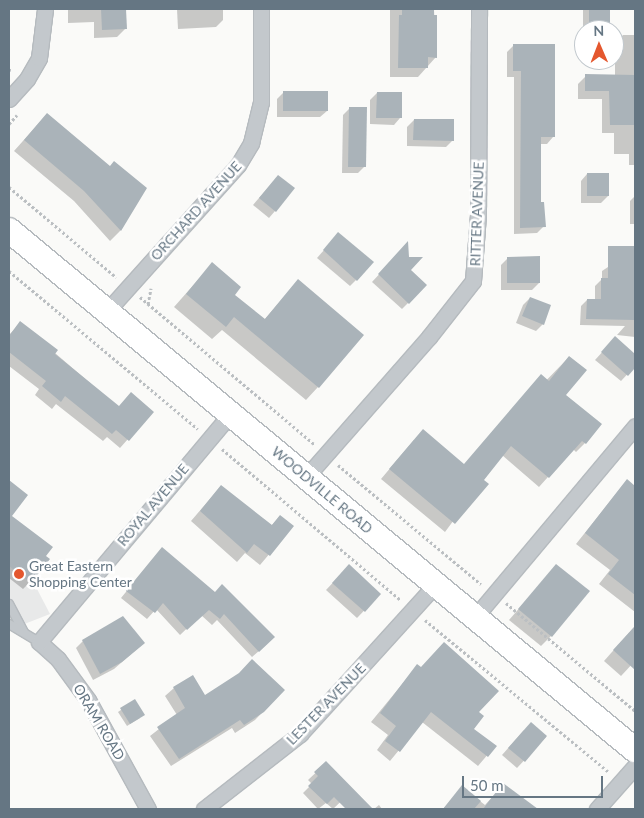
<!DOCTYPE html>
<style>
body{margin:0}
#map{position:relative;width:644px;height:818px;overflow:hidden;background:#fafaf8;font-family:Lato,sans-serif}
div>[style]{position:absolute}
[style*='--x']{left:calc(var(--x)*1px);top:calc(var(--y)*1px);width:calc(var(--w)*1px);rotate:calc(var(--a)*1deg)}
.built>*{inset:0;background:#e8e9e9}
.shadow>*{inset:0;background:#0003}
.building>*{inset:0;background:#aab3b9}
.path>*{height:3px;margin-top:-1.5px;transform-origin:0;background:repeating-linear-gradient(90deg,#bbbfc2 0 2.5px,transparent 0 5px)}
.roads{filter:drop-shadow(1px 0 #b5babe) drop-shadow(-1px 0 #b5babe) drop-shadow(0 1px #b5babe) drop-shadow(0 -1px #b5babe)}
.lane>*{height:8px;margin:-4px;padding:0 4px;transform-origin:4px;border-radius:4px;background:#c3c8cc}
.street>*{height:15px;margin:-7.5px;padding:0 7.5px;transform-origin:7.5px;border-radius:7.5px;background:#c3c8cc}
.primary>*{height:24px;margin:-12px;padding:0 12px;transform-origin:12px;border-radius:12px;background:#fff}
.dots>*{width:14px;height:14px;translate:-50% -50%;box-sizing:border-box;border:2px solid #fff;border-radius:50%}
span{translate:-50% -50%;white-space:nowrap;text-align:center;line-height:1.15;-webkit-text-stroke:5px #fff;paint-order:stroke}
.street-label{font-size:14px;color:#657683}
.poi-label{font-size:14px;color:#657683}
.left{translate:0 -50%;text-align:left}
.frame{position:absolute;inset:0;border:10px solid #657683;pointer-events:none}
.north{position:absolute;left:574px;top:20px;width:50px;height:50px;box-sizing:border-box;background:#fff;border:1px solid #c1c8cd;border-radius:50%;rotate:359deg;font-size:14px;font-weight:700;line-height:20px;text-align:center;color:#657683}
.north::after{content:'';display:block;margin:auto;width:18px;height:22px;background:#e4572e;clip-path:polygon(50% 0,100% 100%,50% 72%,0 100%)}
.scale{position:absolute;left:462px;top:776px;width:141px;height:22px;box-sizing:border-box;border:2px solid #657683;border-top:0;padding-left:6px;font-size:15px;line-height:18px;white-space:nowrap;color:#657683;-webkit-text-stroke:4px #fff;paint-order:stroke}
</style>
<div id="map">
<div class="built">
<div style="clip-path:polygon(9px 535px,50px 614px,9px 630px)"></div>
</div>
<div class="shadow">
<div style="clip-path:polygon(68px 9px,125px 9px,126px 28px,117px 37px,94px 38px,94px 22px,68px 23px)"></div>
<div style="clip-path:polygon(177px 9px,223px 9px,223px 20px,216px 27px,178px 29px)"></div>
<div style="clip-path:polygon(390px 9px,434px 9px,436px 57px,418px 77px,390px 77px)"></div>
<div style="clip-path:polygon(583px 9px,608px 9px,609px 29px,584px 30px,583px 36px)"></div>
<div style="clip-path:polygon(623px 35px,635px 35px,635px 165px,629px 165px,629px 154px,614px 154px,614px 133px,602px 133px,602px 99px,578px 99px,578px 84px,586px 76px,615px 76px,615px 44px)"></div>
<div style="clip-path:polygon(514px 45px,553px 137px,547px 144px,539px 144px,540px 203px,544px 226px,537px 233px,514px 234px,514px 77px,507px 77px,507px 52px)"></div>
<div style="clip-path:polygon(284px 92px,327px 111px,320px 117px,277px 117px,277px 99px)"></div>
<div style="clip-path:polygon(377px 93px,400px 118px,394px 125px,370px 124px,370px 100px)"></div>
<div style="clip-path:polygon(350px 108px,365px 166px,358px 173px,342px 173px,343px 115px)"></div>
<div style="clip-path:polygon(47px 114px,110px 167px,145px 188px,120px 231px,110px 241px,74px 201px,14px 151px)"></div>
<div style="clip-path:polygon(414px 120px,453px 140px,446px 147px,407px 146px,407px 127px)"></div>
<div style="clip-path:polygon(587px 174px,608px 196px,601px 203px,581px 203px,581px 181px)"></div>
<div style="clip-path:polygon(278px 176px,275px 211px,269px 218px,253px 205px)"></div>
<div style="clip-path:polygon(635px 196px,635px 224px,630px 224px,630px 201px)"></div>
<div style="clip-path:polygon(332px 241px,356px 280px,350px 286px,317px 258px)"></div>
<div style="clip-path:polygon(407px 244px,408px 303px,402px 309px,372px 282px)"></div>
<div style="clip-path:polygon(635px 249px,635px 337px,617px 335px,625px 326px,580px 325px,581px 306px,587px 300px,595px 300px,595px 286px,602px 279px,602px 271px)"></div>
<div style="clip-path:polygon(508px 258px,539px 283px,532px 290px,501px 290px,501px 265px)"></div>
<div style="clip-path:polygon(212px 264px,233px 295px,264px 320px,298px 281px,318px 387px,306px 400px,222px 330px,212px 339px,174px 307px)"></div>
<div style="clip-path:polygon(530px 298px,543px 324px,536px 331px,516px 323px,523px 305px)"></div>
<div style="clip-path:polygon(20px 323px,118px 407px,152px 412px,120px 448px,107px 437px,103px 441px,56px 404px,52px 409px,35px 395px,39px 389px,9px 366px,9px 335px)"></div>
<div style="clip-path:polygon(615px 338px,635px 355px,635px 366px,621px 381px,595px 360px)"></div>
<div style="clip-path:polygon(569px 357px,565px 395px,585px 443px,576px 452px,573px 449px,539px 487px,502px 455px,445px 532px,381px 479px,414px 440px,464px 465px)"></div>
<div style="clip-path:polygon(627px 480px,635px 487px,635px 518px,631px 523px,635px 527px,635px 612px,599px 584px,610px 570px,576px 544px)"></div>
<div style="clip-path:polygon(221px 486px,271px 526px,280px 516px,293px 526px,260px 565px,245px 553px,237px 562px,191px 521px)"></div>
<div style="clip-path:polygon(16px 533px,30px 582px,23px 589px,9px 578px,9px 564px,16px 556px,9px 550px,9px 542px)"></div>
<div style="clip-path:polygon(162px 548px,267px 644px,252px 657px,217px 620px,212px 625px,201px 615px,180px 635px,156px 609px,147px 619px,121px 598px)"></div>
<div style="clip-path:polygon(556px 566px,551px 636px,541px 646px,509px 620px)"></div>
<div style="clip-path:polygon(342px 573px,380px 594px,357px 618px,326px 590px)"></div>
<div style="clip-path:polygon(635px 626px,635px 661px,621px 676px,604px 661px)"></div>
<div style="clip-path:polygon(83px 641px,144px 643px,114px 669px,93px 680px,76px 648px)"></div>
<div style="clip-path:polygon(417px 666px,478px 713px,472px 729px,495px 746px,478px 766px,422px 722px,390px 761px,377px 750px,388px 735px,371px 722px)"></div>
<div style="clip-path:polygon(174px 688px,204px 697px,284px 690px,255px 720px,235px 733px,232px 728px,171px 766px,150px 736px,177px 715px,165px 696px)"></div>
<div style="clip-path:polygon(134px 701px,140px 718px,127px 726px,118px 712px)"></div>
<div style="clip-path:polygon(524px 730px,546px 737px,517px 768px,502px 755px)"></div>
<div style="clip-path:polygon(326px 763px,353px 790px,333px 809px,326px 803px,318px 809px,303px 793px,312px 784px,308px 780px)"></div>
<div style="clip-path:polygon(503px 785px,536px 809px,443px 809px,462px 787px,485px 805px)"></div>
<div style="clip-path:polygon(379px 805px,382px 809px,374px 809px)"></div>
</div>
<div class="building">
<div style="clip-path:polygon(101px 9px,126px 9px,127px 29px,102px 30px)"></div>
<div style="clip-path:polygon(402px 9px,434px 9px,434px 15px,437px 15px,437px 58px,428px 57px,428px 68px,398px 68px,399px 15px,402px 15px)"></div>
<div style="clip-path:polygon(589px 9px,610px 9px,610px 30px,589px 30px)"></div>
<div style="clip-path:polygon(513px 44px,555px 44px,555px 137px,541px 137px,541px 202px,544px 202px,546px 227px,520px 228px,521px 71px,513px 71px)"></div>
<div style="clip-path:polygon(585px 74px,635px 75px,635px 125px,610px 125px,609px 91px,585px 91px)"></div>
<div style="clip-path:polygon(283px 91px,328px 91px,328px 111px,283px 111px)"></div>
<div style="clip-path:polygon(377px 92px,402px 92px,402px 118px,376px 118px)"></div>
<div style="clip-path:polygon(349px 107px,367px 107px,366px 167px,348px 167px)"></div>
<div style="clip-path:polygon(47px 113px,110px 166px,114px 161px,147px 188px,121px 231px,84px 191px,24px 140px)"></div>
<div style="clip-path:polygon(414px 119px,454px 119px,454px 141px,413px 140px)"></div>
<div style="clip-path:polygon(587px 173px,609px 173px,609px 196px,587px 196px)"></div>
<div style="clip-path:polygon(278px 175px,295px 188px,276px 212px,259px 198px)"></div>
<div style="clip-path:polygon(338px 232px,374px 262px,357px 281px,323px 250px)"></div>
<div style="clip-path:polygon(408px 241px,409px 257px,423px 257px,411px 270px,427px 285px,409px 304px,378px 274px)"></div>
<div style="clip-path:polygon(608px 246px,635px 246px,635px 320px,586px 319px,587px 299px,601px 299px,601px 278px,608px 278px)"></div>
<div style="clip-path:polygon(540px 256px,540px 283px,507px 283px,507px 257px)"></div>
<div style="clip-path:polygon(212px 262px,241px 287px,235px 295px,265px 319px,298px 279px,364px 335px,319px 388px,234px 317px,226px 327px,186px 294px)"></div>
<div style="clip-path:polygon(530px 297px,551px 305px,544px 325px,522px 316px)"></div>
<div style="clip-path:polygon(20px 321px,58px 350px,55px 354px,119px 406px,131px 392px,154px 412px,129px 441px,116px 430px,112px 434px,65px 396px,61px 402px,42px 386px,46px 381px,9px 352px,9px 336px)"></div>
<div style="clip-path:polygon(615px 336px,635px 354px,635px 368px,628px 376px,601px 352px)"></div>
<div style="clip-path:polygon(569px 356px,587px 370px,566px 395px,602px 424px,586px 444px,582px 441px,549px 478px,511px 446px,484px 480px,489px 484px,455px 524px,389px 469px,423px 429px,464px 464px,541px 374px,549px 381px)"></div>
<div style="clip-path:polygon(627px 479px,635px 486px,635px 595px,608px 574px,619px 560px,585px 533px)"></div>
<div style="clip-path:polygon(9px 480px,28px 495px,12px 516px,53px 547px,46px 556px,50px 559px,31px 583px,9px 566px)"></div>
<div style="clip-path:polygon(221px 485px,272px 525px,280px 515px,294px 526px,270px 556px,254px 544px,247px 553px,200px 511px)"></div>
<div style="clip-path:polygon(162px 547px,215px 592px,222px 584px,275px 637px,259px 652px,224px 614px,220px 619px,209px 610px,187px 630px,163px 603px,155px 613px,126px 591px)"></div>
<div style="clip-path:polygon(349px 564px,381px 594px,365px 612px,332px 583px)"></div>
<div style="clip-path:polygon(556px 564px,590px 591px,552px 637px,518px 609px)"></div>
<div style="clip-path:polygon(123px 616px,145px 643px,122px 662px,100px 674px,82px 640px)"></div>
<div style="clip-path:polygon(635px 626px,635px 670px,613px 650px)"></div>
<div style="clip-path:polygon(444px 642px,499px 691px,479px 712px,484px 716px,474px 729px,497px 746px,488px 757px,431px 712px,400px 752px,385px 741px,396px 726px,380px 713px,417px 664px,421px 667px)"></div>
<div style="clip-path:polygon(252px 659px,285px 690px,264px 712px,244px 725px,240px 720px,179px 759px,157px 727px,185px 708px,173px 687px,193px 675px,205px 695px,239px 673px)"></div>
<div style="clip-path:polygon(135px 699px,145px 715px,130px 724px,120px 708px)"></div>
<div style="clip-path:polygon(531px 722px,547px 736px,525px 762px,508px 748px)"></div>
<div style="clip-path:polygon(326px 761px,373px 809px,346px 809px,334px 797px,327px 804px,308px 786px,318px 776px,314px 772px)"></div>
<div style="clip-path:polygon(503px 783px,538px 809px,483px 809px)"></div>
<div style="clip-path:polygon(462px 785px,481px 801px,474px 809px,443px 809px)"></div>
</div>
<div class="path">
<div style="--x:9;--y:71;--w:3;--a:-72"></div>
<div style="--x:9;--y:124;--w:12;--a:-48"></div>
<div style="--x:9;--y:187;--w:140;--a:40.1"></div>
<div style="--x:9;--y:271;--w:246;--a:39.9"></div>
<div style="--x:140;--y:297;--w:228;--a:40.2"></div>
<div style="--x:148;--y:304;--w:16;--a:-79"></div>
<div style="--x:222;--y:449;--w:234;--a:40.2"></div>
<div style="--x:338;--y:465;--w:186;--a:39.8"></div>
<div style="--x:506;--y:603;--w:168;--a:39.9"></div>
<div style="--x:425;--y:620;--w:239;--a:39.6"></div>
</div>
<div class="roads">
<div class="lane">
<div style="--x:9;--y:604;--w:32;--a:62"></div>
<div style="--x:9;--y:624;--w:35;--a:31"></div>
</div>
<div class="street">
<div style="--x:9;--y:99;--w:27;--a:-48"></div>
<div style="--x:27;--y:79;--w:24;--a:-60"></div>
<div style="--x:39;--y:58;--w:49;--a:-83"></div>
<div style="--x:107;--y:311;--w:196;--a:-48.1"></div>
<div style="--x:238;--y:165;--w:26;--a:-59"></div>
<div style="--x:251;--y:143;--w:42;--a:-76.3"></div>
<div style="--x:261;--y:102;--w:93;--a:-90"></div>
<div style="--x:306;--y:477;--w:186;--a:-48.7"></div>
<div style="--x:429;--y:337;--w:71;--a:-51.8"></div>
<div style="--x:473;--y:281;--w:67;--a:-85.7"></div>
<div style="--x:478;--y:214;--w:205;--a:-89.7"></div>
<div style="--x:475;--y:617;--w:249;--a:-50"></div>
<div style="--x:148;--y:809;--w:124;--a:-118.8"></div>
<div style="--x:88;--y:700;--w:51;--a:-126.2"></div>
<div style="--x:58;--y:659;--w:25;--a:-138"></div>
<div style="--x:39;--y:642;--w:297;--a:-50"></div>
<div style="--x:204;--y:809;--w:122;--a:-38"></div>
<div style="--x:300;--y:734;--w:202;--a:-47.8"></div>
<div style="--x:597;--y:809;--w:57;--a:-48.5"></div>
</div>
<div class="primary">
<div style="--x:9;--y:230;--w:814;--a:39.72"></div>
</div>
</div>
<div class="dots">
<div style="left:19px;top:574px;background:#e4572e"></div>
</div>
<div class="street-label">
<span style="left:196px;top:211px;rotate:-48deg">ORCHARD AVENUE</span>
<span style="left:477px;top:214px;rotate:-88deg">RITTER AVENUE</span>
<span style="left:322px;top:490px;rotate:40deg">WOODVILLE ROAD</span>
<span style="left:153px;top:505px;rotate:-50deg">ROYAL AVENUE</span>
<span style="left:326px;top:704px;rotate:-46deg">LESTER AVENUE</span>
<span style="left:99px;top:722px;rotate:59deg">ORAM ROAD</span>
</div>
<div class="poi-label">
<span class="left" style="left:29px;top:574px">Great Eastern<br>Shopping Center</span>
</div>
<div class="frame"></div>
<div class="north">N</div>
<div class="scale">50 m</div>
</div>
